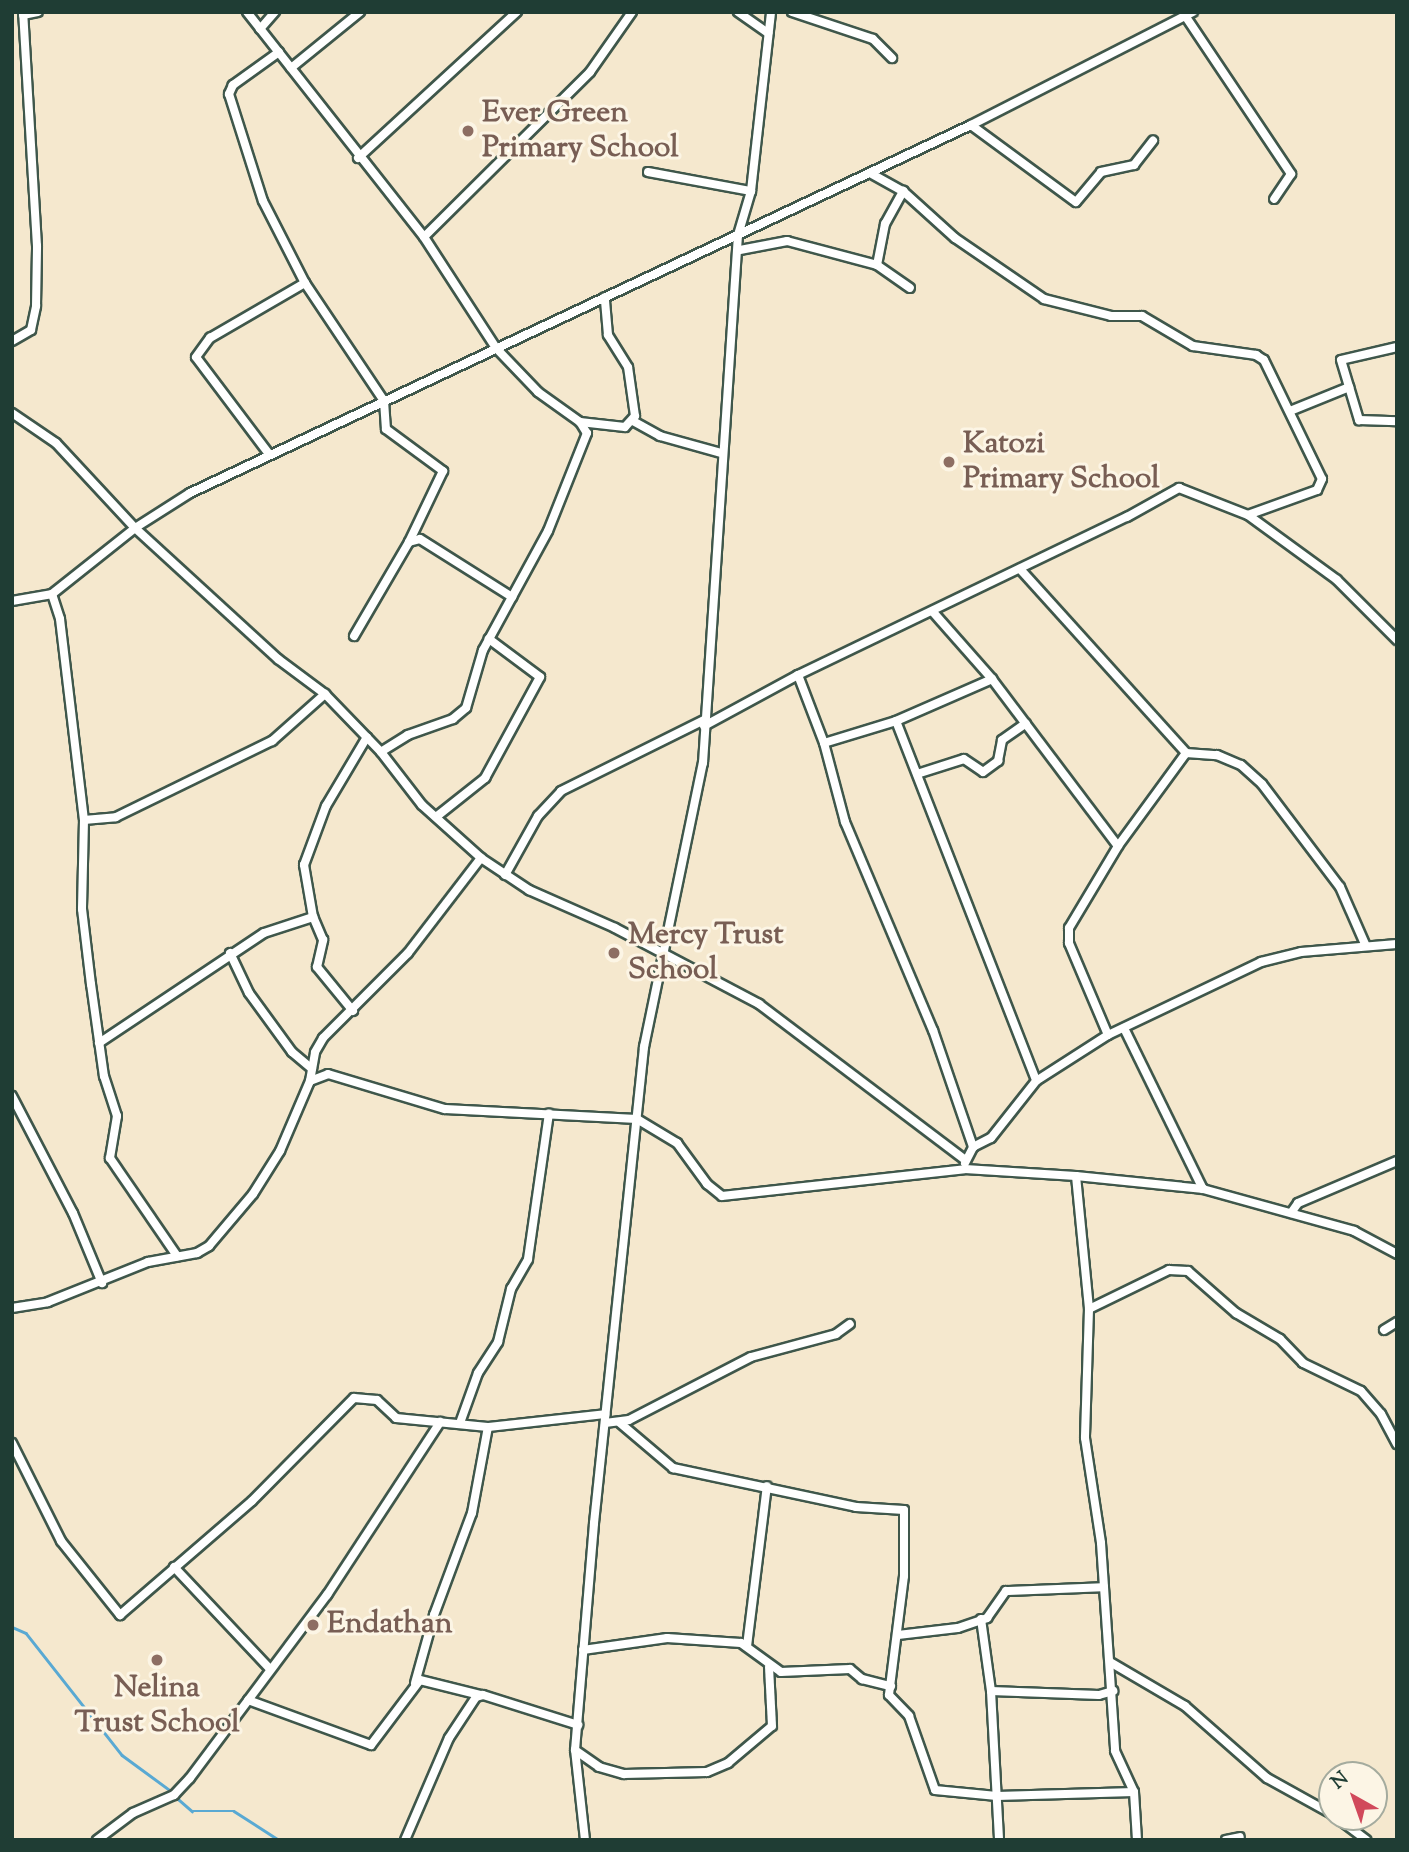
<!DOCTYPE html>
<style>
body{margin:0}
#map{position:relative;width:1409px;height:1852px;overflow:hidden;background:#f5e8ce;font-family:"Sorts Mill Goudy",serif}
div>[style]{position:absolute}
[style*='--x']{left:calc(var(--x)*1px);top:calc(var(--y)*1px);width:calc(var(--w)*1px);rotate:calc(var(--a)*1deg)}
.stream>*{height:2.5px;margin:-1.25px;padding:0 1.25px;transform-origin:1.25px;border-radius:1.25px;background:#59a9d3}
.roads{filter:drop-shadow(2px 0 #3f574b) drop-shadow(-2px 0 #3f574b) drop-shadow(0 2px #3f574b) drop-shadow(0 -2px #3f574b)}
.minor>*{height:8px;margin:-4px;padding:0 4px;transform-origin:4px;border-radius:4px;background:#fff}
.dots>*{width:19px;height:19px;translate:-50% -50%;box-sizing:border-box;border:4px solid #fcf5e5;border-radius:50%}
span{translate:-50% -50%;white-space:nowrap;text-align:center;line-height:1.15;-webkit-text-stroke:6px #fcf5e5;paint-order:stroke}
.education-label{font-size:30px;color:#785e54;font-weight:700}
.left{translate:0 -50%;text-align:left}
.frame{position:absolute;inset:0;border:14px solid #1f3d34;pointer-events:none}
.north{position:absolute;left:1318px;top:1761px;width:70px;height:70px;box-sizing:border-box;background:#fcf5e5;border:2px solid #a4ab9e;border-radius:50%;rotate:320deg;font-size:19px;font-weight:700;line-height:28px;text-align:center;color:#1f3d34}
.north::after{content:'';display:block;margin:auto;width:24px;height:32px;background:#d1495b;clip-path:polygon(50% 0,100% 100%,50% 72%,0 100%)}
</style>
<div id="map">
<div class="stream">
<div style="--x:12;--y:1627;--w:15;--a:23"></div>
<div style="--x:26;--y:1633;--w:155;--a:51.8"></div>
<div style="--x:122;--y:1755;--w:61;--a:36.3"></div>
<div style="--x:177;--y:1798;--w:20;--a:41"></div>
<div style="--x:192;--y:1811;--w:42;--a:0"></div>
<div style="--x:234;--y:1811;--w:54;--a:32.8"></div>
</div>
<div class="roads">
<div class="minor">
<div style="--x:247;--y:12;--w:286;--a:51.8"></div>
<div style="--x:424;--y:237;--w:132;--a:57"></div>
<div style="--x:496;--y:348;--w:61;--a:46.3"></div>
<div style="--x:538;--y:392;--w:52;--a:35.5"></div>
<div style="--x:580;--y:422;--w:13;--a:58"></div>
<div style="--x:587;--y:433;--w:105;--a:111.7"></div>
<div style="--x:548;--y:531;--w:136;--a:118.6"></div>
<div style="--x:483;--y:650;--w:60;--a:106.3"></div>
<div style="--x:466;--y:708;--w:17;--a:140"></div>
<div style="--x:453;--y:719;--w:48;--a:160.4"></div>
<div style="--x:408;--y:735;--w:32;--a:148"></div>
<div style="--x:738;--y:12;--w:37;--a:35"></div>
<div style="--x:792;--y:12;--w:85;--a:18.4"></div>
<div style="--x:873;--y:39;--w:27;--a:45"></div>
<div style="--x:23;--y:15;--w:15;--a:-11"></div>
<div style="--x:1186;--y:17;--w:189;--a:56.2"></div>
<div style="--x:1291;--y:174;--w:30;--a:124"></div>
<div style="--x:260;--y:29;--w:23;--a:-49"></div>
<div style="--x:279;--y:52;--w:57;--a:144.3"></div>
<div style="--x:233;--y:85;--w:10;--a:114"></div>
<div style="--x:229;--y:94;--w:112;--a:72.4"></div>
<div style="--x:263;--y:201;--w:92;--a:62.9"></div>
<div style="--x:305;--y:283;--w:142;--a:56.2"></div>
<div style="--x:384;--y:401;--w:28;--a:86"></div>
<div style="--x:386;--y:429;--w:71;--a:36.4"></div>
<div style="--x:443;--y:471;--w:79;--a:115.6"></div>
<div style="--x:409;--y:542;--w:109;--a:120.3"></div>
<div style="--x:291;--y:68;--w:89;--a:-39.1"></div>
<div style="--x:971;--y:125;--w:130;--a:36.3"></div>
<div style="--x:1076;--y:202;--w:39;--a:-50"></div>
<div style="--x:1101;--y:172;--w:34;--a:-12"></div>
<div style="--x:1134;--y:165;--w:31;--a:-52"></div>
<div style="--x:358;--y:158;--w:216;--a:-42.6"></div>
<div style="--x:648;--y:172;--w:105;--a:10.5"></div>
<div style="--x:870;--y:173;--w:38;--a:29"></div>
<div style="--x:903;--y:191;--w:70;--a:42.1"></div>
<div style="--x:955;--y:238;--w:108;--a:34.4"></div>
<div style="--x:1044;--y:299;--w:69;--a:14.2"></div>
<div style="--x:1111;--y:316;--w:31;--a:0"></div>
<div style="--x:1142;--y:316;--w:59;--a:30.5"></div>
<div style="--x:1193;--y:346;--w:64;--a:8.1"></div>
<div style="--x:1256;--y:355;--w:9;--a:32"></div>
<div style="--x:1264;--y:360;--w:132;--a:64"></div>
<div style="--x:1322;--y:479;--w:12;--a:114"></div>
<div style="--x:1317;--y:490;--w:73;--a:160.1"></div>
<div style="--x:424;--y:237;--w:234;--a:-44.8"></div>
<div style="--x:590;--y:72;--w:73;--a:-55"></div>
<div style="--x:740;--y:250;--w:48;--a:-10.8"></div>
<div style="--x:787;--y:241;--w:93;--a:14.9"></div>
<div style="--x:877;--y:265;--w:40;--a:34.9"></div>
<div style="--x:877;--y:265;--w:42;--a:-79"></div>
<div style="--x:885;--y:224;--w:38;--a:-61"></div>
<div style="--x:12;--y:341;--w:22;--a:-30"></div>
<div style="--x:31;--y:330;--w:25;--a:-78"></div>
<div style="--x:36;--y:306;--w:60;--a:-89"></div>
<div style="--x:37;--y:246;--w:234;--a:-93.4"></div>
<div style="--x:1397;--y:347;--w:57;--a:166.9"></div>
<div style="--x:1341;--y:360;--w:63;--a:73.3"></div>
<div style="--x:1359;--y:420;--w:38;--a:2"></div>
<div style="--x:1290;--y:411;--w:64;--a:-22.1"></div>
<div style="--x:12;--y:413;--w:53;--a:34.3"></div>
<div style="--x:56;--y:443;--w:116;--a:47.1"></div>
<div style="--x:135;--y:528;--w:194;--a:42.5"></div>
<div style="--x:278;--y:659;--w:59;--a:36.7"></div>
<div style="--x:325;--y:694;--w:81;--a:46"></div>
<div style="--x:381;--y:752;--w:67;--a:52.3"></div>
<div style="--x:422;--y:805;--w:79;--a:41.9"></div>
<div style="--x:481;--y:858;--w:58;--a:33.7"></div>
<div style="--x:529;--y:890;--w:94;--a:23.8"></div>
<div style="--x:615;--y:928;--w:163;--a:27.8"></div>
<div style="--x:759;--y:1004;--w:258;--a:37.1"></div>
<div style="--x:633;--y:421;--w:31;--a:29"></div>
<div style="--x:660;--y:436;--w:63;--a:15.6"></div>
<div style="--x:580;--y:422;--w:45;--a:6.3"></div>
<div style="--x:625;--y:427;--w:15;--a:-48"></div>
<div style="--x:635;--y:416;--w:49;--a:-98.1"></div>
<div style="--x:628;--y:367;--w:38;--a:-122"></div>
<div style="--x:608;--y:335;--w:38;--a:-95"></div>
<div style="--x:269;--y:454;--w:121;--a:-127"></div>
<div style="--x:196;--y:357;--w:24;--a:-54"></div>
<div style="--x:210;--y:338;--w:110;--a:-30.1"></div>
<div style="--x:409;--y:542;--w:11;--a:-15"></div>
<div style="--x:420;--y:539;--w:109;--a:32.2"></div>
<div style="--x:1020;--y:569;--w:248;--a:47.9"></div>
<div style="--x:52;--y:594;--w:26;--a:72"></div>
<div style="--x:60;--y:619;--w:202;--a:83.2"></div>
<div style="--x:84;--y:820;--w:89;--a:91.3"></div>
<div style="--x:82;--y:909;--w:76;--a:83.2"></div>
<div style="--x:91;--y:984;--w:93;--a:82"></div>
<div style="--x:104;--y:1076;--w:42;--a:72"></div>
<div style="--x:117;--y:1116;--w:43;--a:99.5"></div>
<div style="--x:110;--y:1158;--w:119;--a:55.6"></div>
<div style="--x:12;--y:601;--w:41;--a:-9.9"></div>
<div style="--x:52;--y:594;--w:106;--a:-38.5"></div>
<div style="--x:135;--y:528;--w:65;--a:-32.5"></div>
<div style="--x:190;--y:493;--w:863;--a:-25.23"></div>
<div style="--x:971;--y:125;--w:249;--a:-27"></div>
<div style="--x:933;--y:612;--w:89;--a:48.6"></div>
<div style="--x:992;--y:679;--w:209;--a:53"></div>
<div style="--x:798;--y:675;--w:73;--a:69.1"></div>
<div style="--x:824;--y:743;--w:82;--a:75.1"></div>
<div style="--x:845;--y:822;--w:226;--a:67.1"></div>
<div style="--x:933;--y:1030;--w:124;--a:71.1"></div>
<div style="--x:896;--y:721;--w:386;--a:68.7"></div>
<div style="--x:704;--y:726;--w:107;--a:-28.5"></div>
<div style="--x:798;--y:675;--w:365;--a:-25.7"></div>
<div style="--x:1127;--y:517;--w:60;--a:-29.1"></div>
<div style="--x:1179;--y:488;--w:74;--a:21.4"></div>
<div style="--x:1248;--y:515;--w:110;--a:36.1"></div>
<div style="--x:1337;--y:580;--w:85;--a:45"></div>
<div style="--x:824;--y:743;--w:75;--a:-17"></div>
<div style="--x:896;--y:721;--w:105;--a:-23.6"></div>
<div style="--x:917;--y:774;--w:49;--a:-17.7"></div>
<div style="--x:964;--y:759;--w:23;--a:34"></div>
<div style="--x:983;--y:772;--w:19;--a:-36"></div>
<div style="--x:998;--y:761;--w:21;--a:-79"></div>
<div style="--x:1002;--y:740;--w:29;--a:-35"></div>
<div style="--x:436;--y:817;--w:63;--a:-38.5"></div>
<div style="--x:485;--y:778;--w:115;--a:-61.4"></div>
<div style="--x:540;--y:677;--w:64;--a:-143.3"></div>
<div style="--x:84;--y:820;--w:32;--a:-5"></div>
<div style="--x:116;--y:817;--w:174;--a:-26"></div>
<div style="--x:272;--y:741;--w:71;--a:-41.6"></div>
<div style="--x:505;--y:875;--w:68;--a:-60.8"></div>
<div style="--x:538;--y:816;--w:34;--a:-47"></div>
<div style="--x:561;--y:791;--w:160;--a:-26.4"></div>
<div style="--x:230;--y:953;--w:44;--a:64.6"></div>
<div style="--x:249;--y:993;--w:73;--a:53.9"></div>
<div style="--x:292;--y:1052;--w:26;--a:40"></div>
<div style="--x:353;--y:1011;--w:57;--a:-129.3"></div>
<div style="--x:317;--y:967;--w:28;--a:-77"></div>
<div style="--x:323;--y:940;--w:25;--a:-113"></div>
<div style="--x:313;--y:917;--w:53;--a:-99.8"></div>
<div style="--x:304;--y:865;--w:63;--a:-69.6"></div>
<div style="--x:326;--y:806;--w:80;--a:-59.3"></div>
<div style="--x:1124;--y:1028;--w:179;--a:63.9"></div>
<div style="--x:1108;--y:1035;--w:100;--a:-113"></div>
<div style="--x:1069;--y:943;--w:15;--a:-90"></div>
<div style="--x:1069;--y:928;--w:96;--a:-59.1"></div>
<div style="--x:1118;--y:846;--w:115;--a:-53.8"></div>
<div style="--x:1186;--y:753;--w:31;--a:4"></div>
<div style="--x:1217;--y:755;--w:26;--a:23"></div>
<div style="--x:1241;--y:765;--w:28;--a:42"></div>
<div style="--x:1262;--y:784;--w:129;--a:52.9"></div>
<div style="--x:1340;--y:887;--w:62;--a:66.3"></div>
<div style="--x:99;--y:1043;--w:198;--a:-33.7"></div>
<div style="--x:264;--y:933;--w:52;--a:-18.1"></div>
<div style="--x:310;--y:1081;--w:29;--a:-80"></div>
<div style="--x:315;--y:1052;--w:16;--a:-60"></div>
<div style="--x:323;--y:1038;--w:120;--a:-45"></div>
<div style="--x:408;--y:953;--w:120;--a:-52.5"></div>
<div style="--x:12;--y:1096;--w:132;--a:62.5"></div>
<div style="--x:73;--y:1213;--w:76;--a:67.5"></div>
<div style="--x:965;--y:1163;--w:18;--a:-63"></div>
<div style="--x:973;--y:1147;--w:20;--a:-27"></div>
<div style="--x:991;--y:1138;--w:73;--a:-51.7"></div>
<div style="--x:1036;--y:1081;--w:85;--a:-32.6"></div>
<div style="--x:1108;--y:1035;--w:170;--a:-25.5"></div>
<div style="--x:1261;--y:962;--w:41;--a:-14"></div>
<div style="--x:1301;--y:952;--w:96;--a:-4.8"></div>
<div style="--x:1076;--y:1176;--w:134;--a:84.4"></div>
<div style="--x:1089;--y:1309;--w:129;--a:91.8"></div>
<div style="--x:1085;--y:1438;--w:106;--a:81.3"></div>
<div style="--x:1101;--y:1543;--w:208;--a:86.1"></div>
<div style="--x:1115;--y:1751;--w:45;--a:65.1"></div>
<div style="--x:1134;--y:1792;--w:48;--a:86.4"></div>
<div style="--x:1291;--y:1213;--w:12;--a:-55"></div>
<div style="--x:1298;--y:1203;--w:108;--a:-23"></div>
<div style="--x:12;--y:1308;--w:36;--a:-9"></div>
<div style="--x:48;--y:1302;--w:108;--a:-21.8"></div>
<div style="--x:148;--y:1262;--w:50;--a:-10.4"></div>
<div style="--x:197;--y:1253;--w:14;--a:-30"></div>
<div style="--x:209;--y:1246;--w:68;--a:-49.8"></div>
<div style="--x:253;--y:1194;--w:51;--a:-57.9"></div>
<div style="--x:280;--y:1151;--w:76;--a:-66.8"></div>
<div style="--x:310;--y:1081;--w:19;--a:-21"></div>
<div style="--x:328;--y:1074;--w:122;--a:16.7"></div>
<div style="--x:445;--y:1109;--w:192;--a:3"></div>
<div style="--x:637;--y:1119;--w:47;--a:31"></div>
<div style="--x:677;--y:1143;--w:51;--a:53.8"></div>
<div style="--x:707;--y:1184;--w:19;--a:39"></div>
<div style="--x:722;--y:1196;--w:244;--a:-6.3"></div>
<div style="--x:965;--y:1169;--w:111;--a:3.6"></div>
<div style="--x:1076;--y:1176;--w:128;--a:5.8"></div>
<div style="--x:1203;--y:1189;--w:157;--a:15.5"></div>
<div style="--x:1354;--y:1231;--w:49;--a:28.1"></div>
<div style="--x:1089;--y:1309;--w:89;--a:-26"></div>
<div style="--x:1169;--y:1270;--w:19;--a:3"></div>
<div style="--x:1188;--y:1271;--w:64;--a:41.2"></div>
<div style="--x:1236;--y:1313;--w:51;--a:30.6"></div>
<div style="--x:1280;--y:1339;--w:33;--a:46"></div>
<div style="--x:1303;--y:1363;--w:64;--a:25.8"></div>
<div style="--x:1361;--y:1391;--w:30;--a:49"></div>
<div style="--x:1381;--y:1414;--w:34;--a:62"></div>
<div style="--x:1384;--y:1330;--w:15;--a:-32"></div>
<div style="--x:460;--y:1423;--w:53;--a:-70.2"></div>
<div style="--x:478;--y:1373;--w:37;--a:-57"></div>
<div style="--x:498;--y:1342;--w:55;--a:-76.2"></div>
<div style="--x:511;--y:1289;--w:34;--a:-60"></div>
<div style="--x:528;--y:1259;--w:147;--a:-81.8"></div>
<div style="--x:605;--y:1423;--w:24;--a:-7"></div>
<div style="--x:629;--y:1420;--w:137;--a:-27.3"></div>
<div style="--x:751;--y:1357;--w:88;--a:-15.1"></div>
<div style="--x:836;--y:1334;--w:17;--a:-36"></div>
<div style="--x:620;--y:1423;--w:70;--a:40.3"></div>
<div style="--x:673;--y:1468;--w:187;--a:12"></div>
<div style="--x:856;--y:1507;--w:48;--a:3.6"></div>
<div style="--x:904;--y:1510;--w:66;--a:90"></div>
<div style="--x:904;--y:1576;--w:120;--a:97.2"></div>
<div style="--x:889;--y:1695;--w:29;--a:46"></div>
<div style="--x:909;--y:1716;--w:78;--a:70.6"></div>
<div style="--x:935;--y:1790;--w:62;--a:5.5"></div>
<div style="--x:997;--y:1796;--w:137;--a:-1.7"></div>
<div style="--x:12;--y:1443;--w:110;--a:63.4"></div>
<div style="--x:61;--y:1541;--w:95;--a:51.4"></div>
<div style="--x:120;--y:1615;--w:174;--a:-40.8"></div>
<div style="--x:252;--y:1501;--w:145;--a:-45.3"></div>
<div style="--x:354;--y:1398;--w:23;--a:5"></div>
<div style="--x:377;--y:1400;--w:26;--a:43"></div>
<div style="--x:396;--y:1418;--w:92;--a:5.6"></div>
<div style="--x:488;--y:1427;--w:118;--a:-6.3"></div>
<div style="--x:174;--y:1567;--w:140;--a:46.7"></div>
<div style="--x:981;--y:1619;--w:73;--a:82.1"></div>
<div style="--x:991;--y:1691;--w:149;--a:86.9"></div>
<div style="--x:898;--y:1635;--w:60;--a:-6.7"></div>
<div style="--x:958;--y:1628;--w:31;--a:-19"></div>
<div style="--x:987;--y:1618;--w:33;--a:-55"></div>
<div style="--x:1006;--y:1591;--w:98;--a:-2.3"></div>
<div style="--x:747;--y:1646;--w:161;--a:-82.9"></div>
<div style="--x:583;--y:1650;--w:85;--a:-8.1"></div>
<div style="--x:667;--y:1638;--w:74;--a:3.9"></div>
<div style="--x:741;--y:1643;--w:49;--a:35.9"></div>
<div style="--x:781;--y:1672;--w:69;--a:-2.5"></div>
<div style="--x:850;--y:1669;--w:16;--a:40"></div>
<div style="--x:862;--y:1679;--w:30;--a:14"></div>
<div style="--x:1110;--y:1662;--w:87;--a:30.4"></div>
<div style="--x:1185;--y:1706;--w:109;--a:41.3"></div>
<div style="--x:1267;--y:1778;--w:74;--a:29"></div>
<div style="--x:415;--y:1683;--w:71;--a:-74.4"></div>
<div style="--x:434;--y:1615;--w:109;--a:-69.6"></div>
<div style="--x:472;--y:1513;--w:87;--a:-79.5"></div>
<div style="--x:991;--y:1691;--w:108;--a:2.1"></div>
<div style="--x:1099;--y:1695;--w:15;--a:-16"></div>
<div style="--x:248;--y:1700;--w:131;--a:20.1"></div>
<div style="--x:371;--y:1745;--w:81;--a:-53"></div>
<div style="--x:420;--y:1680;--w:62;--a:14"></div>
<div style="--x:575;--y:1750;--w:29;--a:35"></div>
<div style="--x:599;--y:1767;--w:26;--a:16"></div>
<div style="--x:624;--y:1774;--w:83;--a:-1.4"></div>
<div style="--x:707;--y:1772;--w:23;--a:-23"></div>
<div style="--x:728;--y:1763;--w:57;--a:-40.1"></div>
<div style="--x:772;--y:1726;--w:59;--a:-92.9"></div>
<div style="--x:1336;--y:1817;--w:38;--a:37"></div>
<div style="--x:97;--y:1840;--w:45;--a:-36.9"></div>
<div style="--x:133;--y:1813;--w:45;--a:-23.7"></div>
<div style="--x:174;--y:1795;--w:23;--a:-47"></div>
<div style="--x:190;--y:1778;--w:229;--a:-53.2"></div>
<div style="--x:327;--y:1595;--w:207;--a:-56.8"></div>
<div style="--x:405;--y:1840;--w:111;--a:-66.7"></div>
<div style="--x:449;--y:1738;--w:49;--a:-56.6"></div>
<div style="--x:476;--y:1697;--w:7;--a:-16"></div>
<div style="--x:483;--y:1695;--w:100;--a:17.5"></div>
<div style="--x:585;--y:1840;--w:91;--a:-96.3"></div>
<div style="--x:575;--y:1750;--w:228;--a:-85.2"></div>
<div style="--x:594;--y:1523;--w:479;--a:-84"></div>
<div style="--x:644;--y:1047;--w:290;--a:-78.3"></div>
<div style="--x:703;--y:763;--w:529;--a:-86.21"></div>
<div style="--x:738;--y:235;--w:46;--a:-73.5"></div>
<div style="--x:751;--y:191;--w:180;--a:-83.6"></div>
<div style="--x:1226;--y:1840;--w:14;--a:-12"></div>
</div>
</div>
<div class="dots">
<div style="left:468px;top:131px;background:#8d6e63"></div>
<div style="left:949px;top:462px;background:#8d6e63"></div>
<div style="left:614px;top:953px;background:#8d6e63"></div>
<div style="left:313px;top:1625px;background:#8d6e63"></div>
<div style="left:157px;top:1660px;background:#8d6e63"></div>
</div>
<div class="education-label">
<span class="left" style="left:482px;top:131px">Ever Green<br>Primary School</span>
<span class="left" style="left:963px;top:462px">Katozi<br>Primary School</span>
<span class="left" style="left:628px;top:953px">Mercy Trust<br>School</span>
<span class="left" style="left:327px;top:1625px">Endathan</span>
<span style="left:157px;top:1706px">Nelina<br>Trust School</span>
</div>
<div class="frame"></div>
<div class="north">N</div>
</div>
